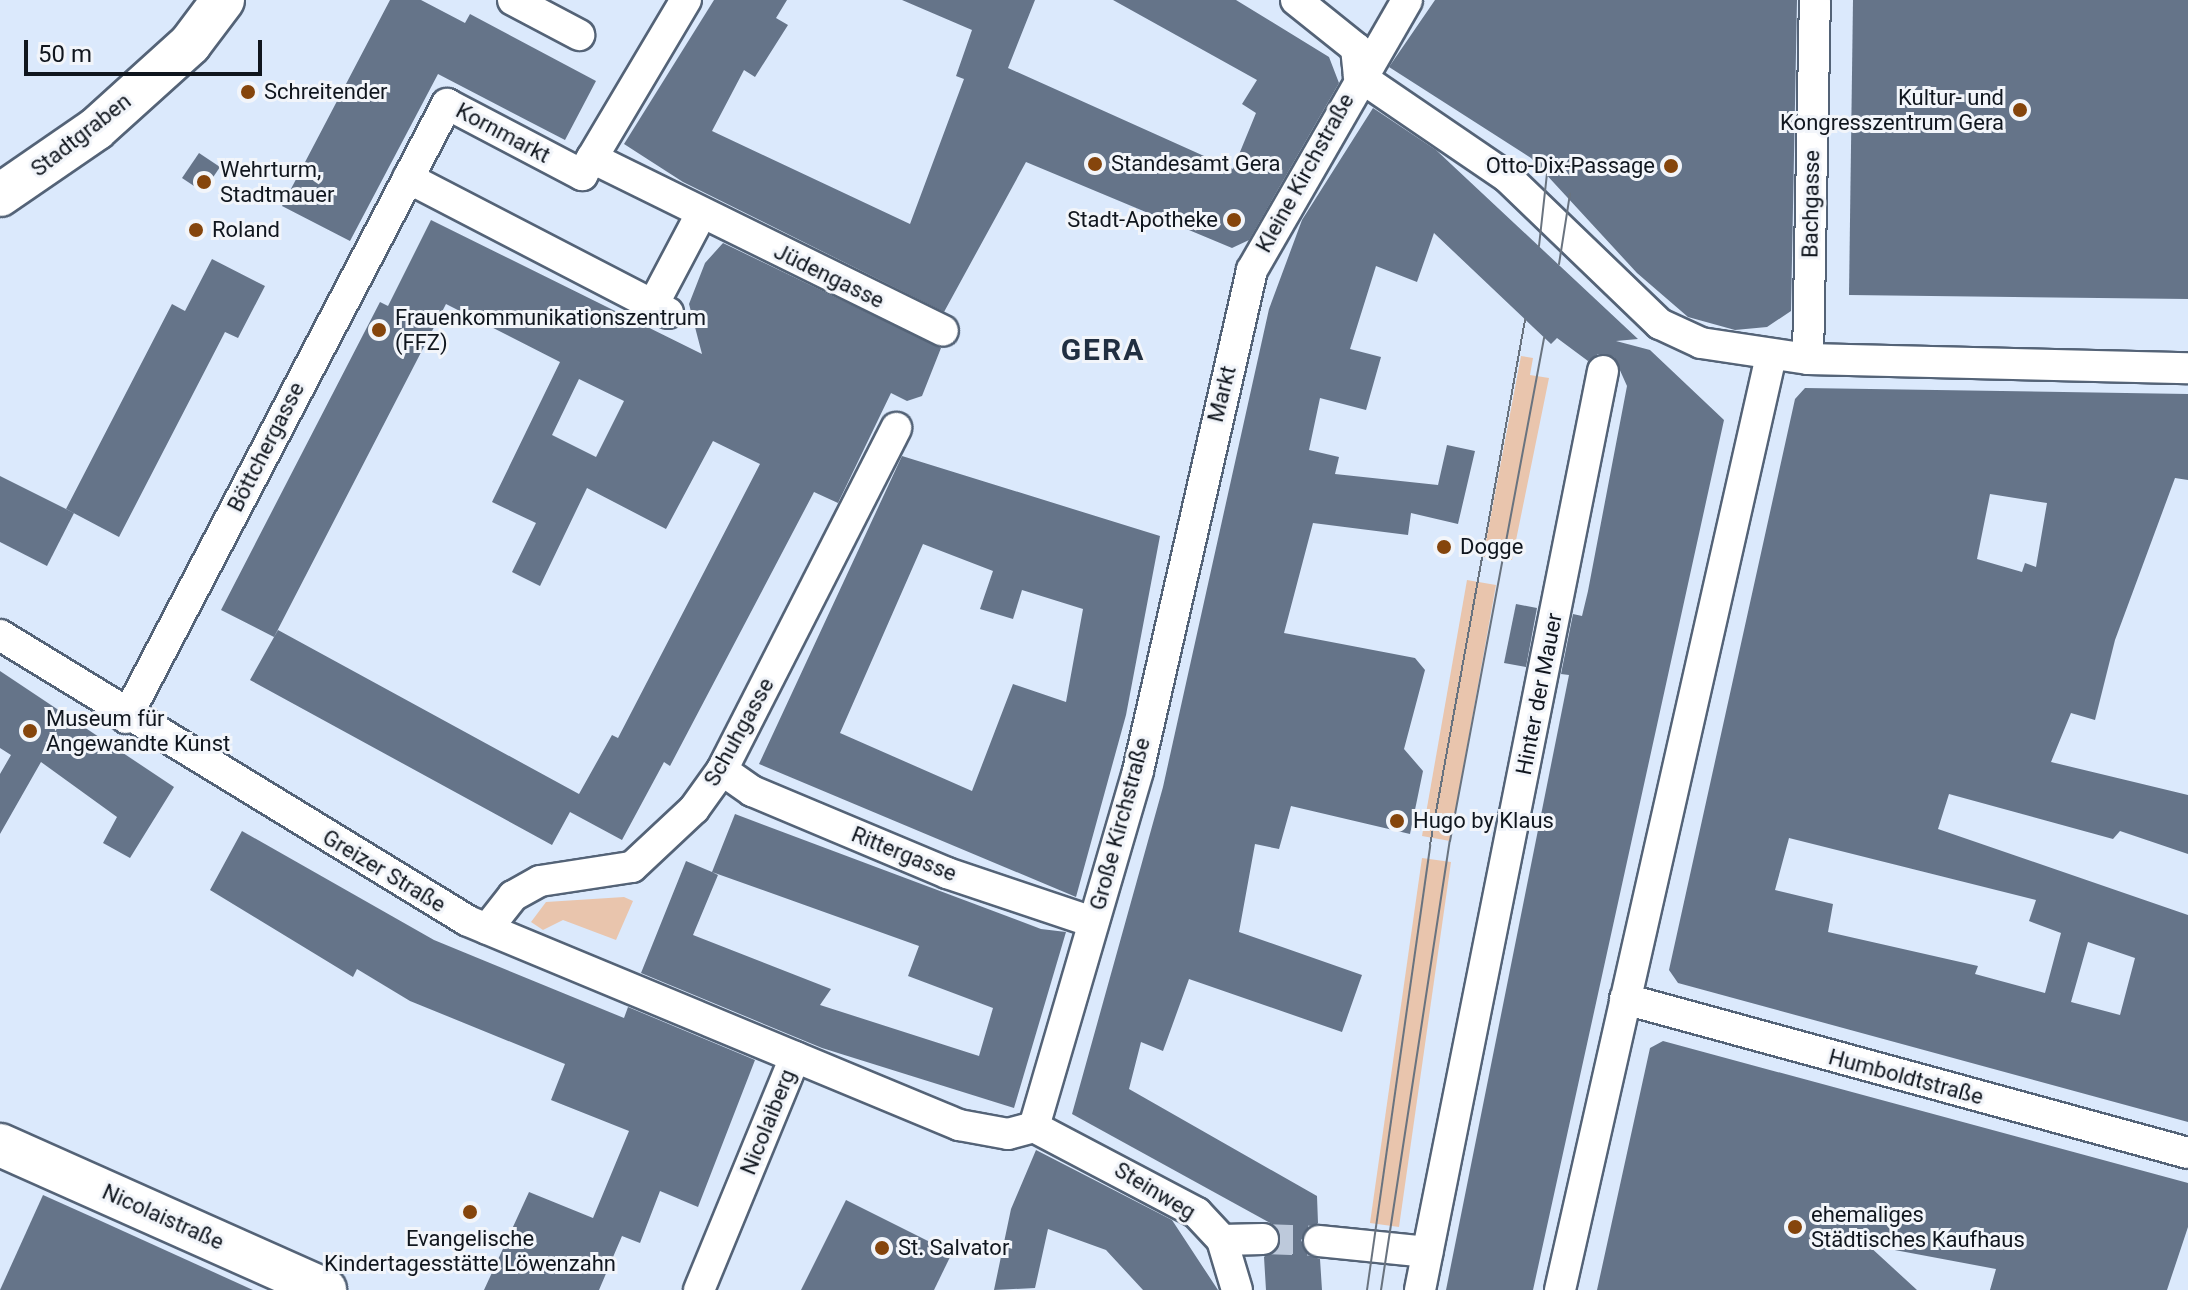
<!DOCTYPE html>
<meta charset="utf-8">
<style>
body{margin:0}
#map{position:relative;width:2188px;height:1290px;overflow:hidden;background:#dbe9fc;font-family:Roboto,sans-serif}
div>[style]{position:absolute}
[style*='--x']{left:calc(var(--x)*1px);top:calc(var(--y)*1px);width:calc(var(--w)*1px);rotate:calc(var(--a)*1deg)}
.green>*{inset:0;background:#e9c5ad}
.building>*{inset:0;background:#657489}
.street-tunnel>*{height:30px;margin-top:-15px;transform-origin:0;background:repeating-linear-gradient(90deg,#bdc9db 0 30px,transparent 0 45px)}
.roads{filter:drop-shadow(2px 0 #546377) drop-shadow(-2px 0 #546377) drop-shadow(0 2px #546377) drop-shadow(0 -2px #546377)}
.street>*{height:30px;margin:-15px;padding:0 15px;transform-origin:15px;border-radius:15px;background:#fff}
.secondary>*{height:42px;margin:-21px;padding:0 21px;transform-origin:21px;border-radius:21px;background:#fff}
.tram>*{height:2px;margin:-1px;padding:0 1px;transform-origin:1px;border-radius:1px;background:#69737f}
.dots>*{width:22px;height:22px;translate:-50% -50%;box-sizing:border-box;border:4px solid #f2f5fa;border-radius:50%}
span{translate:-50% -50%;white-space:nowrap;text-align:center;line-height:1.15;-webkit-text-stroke:6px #f2f5fa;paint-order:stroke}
.poi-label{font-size:22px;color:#10161e}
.left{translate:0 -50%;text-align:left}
.right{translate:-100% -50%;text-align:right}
.street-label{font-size:22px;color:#10161e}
.district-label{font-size:30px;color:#212f41;font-weight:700;letter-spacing:2px}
.scale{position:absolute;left:24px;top:40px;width:238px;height:36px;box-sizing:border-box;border:4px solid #10161e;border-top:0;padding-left:10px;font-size:24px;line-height:28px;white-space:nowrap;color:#10161e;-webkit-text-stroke:6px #f2f5fa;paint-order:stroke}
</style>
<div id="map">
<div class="green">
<div style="clip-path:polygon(1521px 356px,1533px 358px,1530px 375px,1549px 378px,1512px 560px,1483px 557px)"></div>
<div style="clip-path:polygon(1467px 580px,1496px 585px,1450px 841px,1422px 836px)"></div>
<div style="clip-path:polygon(1422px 858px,1451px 862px,1399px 1227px,1370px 1223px)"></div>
<div style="clip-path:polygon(624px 897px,633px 901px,616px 940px,563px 920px,543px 930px,531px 922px,546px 902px)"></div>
</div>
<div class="building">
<div style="clip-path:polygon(390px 0,421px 0,465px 23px,470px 14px,596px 81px,565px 140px,438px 74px,350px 241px,282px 206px)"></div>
<div style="clip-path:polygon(714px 0,787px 0,776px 18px,788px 25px,755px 77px,744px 70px,712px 131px,910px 224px,964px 79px,956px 76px,972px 30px,902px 0,1035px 0,1008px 68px,1233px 169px,1256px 113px,1242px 104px,1257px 80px,1113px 0,1236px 0,1329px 57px,1339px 83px,1249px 240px,1232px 248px,1026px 162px,944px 312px,683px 182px,624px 144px)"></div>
<div style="clip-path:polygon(1435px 0,1797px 0,1791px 311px,1767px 327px,1735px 330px,1688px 317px,1637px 273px,1531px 158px,1389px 67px)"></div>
<div style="clip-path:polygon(1853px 0,2188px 0,2188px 299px,1849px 295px)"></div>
<div style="clip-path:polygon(1373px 108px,1436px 150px,1638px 339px,1616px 341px,1650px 350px,1724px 420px,1533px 1290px,1446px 1290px,1569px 675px,1561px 674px,1573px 614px,1582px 616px,1588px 591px,1627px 386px,1614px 357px,1598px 354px,1588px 361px,1557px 338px,1551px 344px,1434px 233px,1417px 282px,1376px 266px,1350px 349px,1381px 357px,1366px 410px,1320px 398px,1309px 450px,1339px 457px,1335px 474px,1438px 485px,1447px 445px,1475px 451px,1458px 524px,1411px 513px,1408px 535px,1313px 523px,1284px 633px,1415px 658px,1425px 670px,1404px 749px,1423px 771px,1410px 834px,1291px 806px,1279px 849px,1255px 844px,1239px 932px,1362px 975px,1342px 1032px,1189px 979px,1163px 1051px,1141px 1042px,1129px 1089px,1317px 1196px,1318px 1223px,1301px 1240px,1308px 1255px,1320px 1259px,1322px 1290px,1266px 1290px,1264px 1257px,1281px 1239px,1272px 1224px,1072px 1114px,1163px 787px,1269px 309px,1302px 220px)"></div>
<div style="clip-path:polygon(199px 153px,220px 167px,203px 192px,182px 178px)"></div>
<div style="clip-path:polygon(evenodd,431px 220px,702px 354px,689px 304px,705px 263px,723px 243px,941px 348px,922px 396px,907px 401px,891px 393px,838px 503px,814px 492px,670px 766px,664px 762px,622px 840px,570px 812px,552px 845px,250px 680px,278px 630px,579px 794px,612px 735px,618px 738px,760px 464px,713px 441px,666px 529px,587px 488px,540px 586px,512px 572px,536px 523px,492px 502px,560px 362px,446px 304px,274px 637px,221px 610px,380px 302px,388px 306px,431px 220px,579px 379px,624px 401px,596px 457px,552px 435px,579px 379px)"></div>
<div style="clip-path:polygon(212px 259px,265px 286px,238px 338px,225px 332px,119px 537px,66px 509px,172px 304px,185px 311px)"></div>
<div style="clip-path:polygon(evenodd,1805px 388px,2188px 394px,2188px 480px,2175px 478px,2115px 640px,2095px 720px,2071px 713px,2051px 762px,2188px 795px,2188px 854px,2120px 831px,2113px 839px,1949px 794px,1938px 829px,2188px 915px,2188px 1122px,1678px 983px,1669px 970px,1795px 399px,1805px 388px,1990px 494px,2047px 503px,2036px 567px,2025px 563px,2022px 572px,1977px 559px,1990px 494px,1805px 388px,1789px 838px,2036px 900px,2029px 921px,2061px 933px,2045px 993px,1975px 974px,1978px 966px,1828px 932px,1833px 904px,1775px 890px,1789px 838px,1805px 388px,2088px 942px,2135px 958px,2120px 1015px,2071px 1002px,2088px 942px)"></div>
<div style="clip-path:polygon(evenodd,902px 456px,1160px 536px,1126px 715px,1076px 897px,759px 764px,902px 456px,923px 544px,993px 571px,980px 609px,1013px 619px,1022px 590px,1083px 609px,1066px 702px,1013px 684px,972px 791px,840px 733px,923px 544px)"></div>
<div style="clip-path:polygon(0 476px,74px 513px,47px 566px,0 542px)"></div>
<div style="clip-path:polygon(1516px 604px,1537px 608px,1526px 667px,1504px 663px)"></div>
<div style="clip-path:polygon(0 671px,174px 787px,130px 858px,103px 843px,117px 817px,41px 762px,0 834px,0 774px,11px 755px,0 748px)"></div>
<div style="clip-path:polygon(evenodd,735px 814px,1041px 929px,1066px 932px,1014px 1108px,822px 1048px,641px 973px,686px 861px,712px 872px,735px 814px,712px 872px,919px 946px,908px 976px,993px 1008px,979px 1056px,820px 1005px,831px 989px,693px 935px,718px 875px,712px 872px)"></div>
<div style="clip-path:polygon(242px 831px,434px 940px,624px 1018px,628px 1007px,755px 1060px,698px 1207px,660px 1191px,640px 1243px,622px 1236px,599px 1290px,484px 1290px,529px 1192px,593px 1218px,629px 1131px,551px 1100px,565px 1064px,410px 1001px,357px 969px,353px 977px,210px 890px)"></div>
<div style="clip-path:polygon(1663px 1041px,2188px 1183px,2188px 1227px,2167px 1290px,1990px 1290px,1996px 1269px,1868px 1245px,1917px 1290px,1597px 1290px,1650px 1048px)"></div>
<div style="clip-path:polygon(1036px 1150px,1172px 1220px,1218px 1290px,1143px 1290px,1106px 1250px,1048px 1229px,1035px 1288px,994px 1290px,1011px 1209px)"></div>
<div style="clip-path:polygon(43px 1195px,101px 1221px,253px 1290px,0 1290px)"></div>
<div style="clip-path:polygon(846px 1200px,952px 1253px,934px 1290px,801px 1290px)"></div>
</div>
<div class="street-tunnel">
<div style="--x:1263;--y:1239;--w:56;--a:2"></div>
</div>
<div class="roads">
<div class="street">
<div style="--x:513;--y:0;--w:75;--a:27.9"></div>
<div style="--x:1296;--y:0;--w:77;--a:38.7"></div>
<div style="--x:1356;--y:48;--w:28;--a:84"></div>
<div style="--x:1359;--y:76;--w:179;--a:34.3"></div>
<div style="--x:1507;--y:177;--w:212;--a:43.9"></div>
<div style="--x:1660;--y:324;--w:45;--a:24.9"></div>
<div style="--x:1701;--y:343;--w:108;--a:8.5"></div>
<div style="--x:1808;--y:359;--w:380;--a:1.4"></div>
<div style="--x:592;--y:158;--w:184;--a:-59.3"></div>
<div style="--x:408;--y:178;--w:293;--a:27.4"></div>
<div style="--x:653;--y:305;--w:103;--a:-62.2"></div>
<div style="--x:1808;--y:359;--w:359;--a:-88.9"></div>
<div style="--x:0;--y:635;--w:548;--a:31.43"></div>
<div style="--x:468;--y:921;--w:532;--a:22.56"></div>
<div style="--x:959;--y:1125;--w:50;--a:10.4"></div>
<div style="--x:1008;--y:1134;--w:27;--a:-15"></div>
<div style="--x:126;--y:718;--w:693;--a:-62.4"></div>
<div style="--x:447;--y:104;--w:153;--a:27.7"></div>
<div style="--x:582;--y:175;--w:20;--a:-60"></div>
<div style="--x:592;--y:158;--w:391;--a:26.2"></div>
<div style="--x:722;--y:770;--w:37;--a:35"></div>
<div style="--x:752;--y:791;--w:212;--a:22.8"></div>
<div style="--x:947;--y:873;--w:154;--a:18.6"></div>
<div style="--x:487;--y:929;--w:42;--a:-51.8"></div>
<div style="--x:513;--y:896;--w:31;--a:-29"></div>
<div style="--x:540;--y:881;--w:93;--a:-8.7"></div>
<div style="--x:632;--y:867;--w:85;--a:-43.1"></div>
<div style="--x:694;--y:809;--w:48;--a:-54.3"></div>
<div style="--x:722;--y:770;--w:384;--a:-63"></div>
<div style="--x:1625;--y:999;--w:584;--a:15.3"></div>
<div style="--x:1034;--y:1127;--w:371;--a:-73.7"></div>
<div style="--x:1138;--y:771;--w:514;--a:-77.18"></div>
<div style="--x:1252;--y:270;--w:311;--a:-60.1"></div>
<div style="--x:1034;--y:1127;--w:184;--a:27.8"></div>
<div style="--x:1197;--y:1213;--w:37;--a:47"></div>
<div style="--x:1222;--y:1240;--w:52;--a:73.3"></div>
<div style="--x:1222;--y:1240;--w:41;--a:-1.4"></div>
<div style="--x:1319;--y:1241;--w:109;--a:5.8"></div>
<div style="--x:699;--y:1290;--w:252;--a:-67.6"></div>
<div style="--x:1420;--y:1290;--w:937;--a:-78.74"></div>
<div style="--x:1560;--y:1290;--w:958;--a:-77.27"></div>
</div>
<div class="secondary">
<div style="--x:0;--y:195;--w:116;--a:-34.5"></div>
<div style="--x:96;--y:129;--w:127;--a:-42.1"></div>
<div style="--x:190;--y:44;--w:55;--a:-53.1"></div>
<div style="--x:0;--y:1145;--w:356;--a:24"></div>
</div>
</div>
<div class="tram">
<div style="--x:1539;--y:246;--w:72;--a:-83.7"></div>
<div style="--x:1559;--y:264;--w:71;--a:-81.1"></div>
<div style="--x:1367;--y:1290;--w:449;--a:-81.9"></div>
<div style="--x:1430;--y:845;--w:534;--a:-79.74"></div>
<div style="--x:1381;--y:1290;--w:454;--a:-81.3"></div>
<div style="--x:1450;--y:841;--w:512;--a:-79.41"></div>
</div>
<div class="dots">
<div style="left:248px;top:92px;background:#85450c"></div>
<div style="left:2020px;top:110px;background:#85450c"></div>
<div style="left:1095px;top:164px;background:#85450c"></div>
<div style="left:1671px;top:166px;background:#85450c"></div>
<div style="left:204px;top:182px;background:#85450c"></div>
<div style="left:1234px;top:220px;background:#85450c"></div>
<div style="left:196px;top:230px;background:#85450c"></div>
<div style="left:379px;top:330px;background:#85450c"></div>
<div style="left:1444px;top:547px;background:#85450c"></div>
<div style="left:30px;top:731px;background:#85450c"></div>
<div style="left:1397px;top:821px;background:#85450c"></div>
<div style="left:470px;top:1212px;background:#85450c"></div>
<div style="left:1795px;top:1227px;background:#85450c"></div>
<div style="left:882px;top:1248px;background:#85450c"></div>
</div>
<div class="poi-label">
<span class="left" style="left:264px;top:92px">Schreitender</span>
<span class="right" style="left:2004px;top:110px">Kultur- und<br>Kongresszentrum Gera</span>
<span class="left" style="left:1111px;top:164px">Standesamt Gera</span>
<span class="right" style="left:1655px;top:166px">Otto-Dix-Passage</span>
<span class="left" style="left:220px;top:182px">Wehrturm,<br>Stadtmauer</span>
<span class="right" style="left:1218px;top:220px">Stadt-Apotheke</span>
<span class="left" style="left:212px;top:230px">Roland</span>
<span class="left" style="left:395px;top:330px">Frauenkommunikationszentrum<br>(FFZ)</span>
<span class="left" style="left:1460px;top:547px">Dogge</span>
<span class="left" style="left:46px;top:731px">Museum für<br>Angewandte Kunst</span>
<span class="left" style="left:1413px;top:821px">Hugo by Klaus</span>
<span class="left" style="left:1811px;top:1227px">ehemaliges<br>Städtisches Kaufhaus</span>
<span style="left:470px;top:1251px">Evangelische<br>Kindertagesstätte Löwenzahn</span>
<span class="left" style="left:898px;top:1248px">St. Salvator</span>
</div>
<div class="street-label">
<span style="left:503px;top:133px;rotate:28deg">Kornmarkt</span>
<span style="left:81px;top:135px;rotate:-38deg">Stadtgraben</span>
<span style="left:1305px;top:173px;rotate:-61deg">Kleine Kirchstraße</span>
<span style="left:1811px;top:204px;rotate:-89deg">Bachgasse</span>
<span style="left:829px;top:276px;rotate:26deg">Jüdengasse</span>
<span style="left:1222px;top:394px;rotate:-76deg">Markt</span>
<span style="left:266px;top:447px;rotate:-63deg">Böttchergasse</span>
<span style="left:1539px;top:694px;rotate:-79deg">Hinter der Mauer</span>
<span style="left:739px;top:732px;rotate:-61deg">Schuhgasse</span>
<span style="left:1120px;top:824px;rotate:-75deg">Große Kirchstraße</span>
<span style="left:904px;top:854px;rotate:22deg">Rittergasse</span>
<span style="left:384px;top:871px;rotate:31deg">Greizer Straße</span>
<span style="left:1906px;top:1077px;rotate:15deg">Humboldtstraße</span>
<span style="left:768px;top:1122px;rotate:-68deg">Nicolaiberg</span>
<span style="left:1155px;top:1191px;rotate:31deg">Steinweg</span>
<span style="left:163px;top:1217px;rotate:24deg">Nicolaistraße</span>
</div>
<div class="district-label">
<span style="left:1103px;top:350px">GERA</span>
</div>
<div class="scale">50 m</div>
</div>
